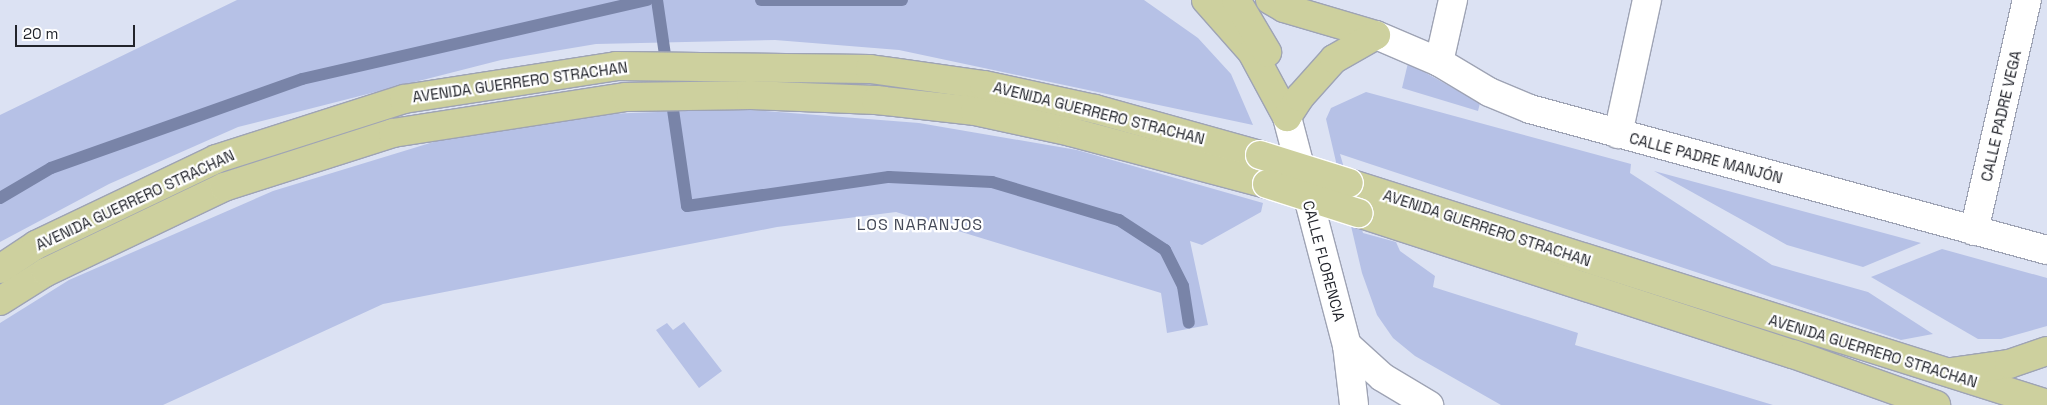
<!DOCTYPE html>
<meta charset="utf-8">
<style>
body{margin:0}
#map{position:relative;width:2047px;height:405px;overflow:hidden;background:#dce2f3;font-family:"Space Grotesk",sans-serif}
div>[style]{position:absolute}
[style*='--x']{left:calc(var(--x)*1px);top:calc(var(--y)*1px);width:calc(var(--w)*1px);rotate:calc(var(--a)*1deg)}
.green>*{inset:0;background:#b6c1e6}
.stream>*{height:12px;margin:-6px;padding:0 6px;transform-origin:6px;border-radius:6px;background:#7984a8}
.roads{filter:drop-shadow(1px 0 #9ea3b4) drop-shadow(-1px 0 #9ea3b4) drop-shadow(0 1px #9ea3b4) drop-shadow(0 -1px #9ea3b4)}
.minor>*{height:28px;margin:-14px;padding:0 14px;transform-origin:14px;border-radius:14px;background:#fff}
.primary>*{height:28px;margin:-14px;padding:0 14px;transform-origin:14px;border-radius:14px;background:#cdd09e}
.bridges{filter:drop-shadow(1px 0 #fff) drop-shadow(-1px 0 #fff) drop-shadow(0 1px #fff) drop-shadow(0 -1px #fff)}
.primary-bridge>*{height:28px;margin:-14px;padding:0 14px;transform-origin:14px;border-radius:14px;background:#cdd09e}
span{translate:-50% -50%;white-space:nowrap;text-align:center;line-height:1.15;-webkit-text-stroke:4.5px #fff;paint-order:stroke}
.street-label{font-size:15px;color:#22242b}
.neighbourhood-label{font-size:16px;color:#454a58;letter-spacing:1px}
.scale{position:absolute;left:15px;top:25px;width:120px;height:22px;box-sizing:border-box;border:2px solid #22242b;border-top:0;padding-left:6px;font-size:15px;line-height:18px;white-space:nowrap;color:#22242b;-webkit-text-stroke:4px #fff;paint-order:stroke}
</style>
<div id="map">
<div class="green">
<div style="clip-path:polygon(237px 0,1144px 0,1198px 38px,1231px 74px,1253px 125px,899px 50px,775px 40px,596px 44px,501px 60px,238px 127px,109px 184px,0 242px,0 115px)"></div>
<div style="clip-path:polygon(1408px 63px,1480px 103px,1478px 111px,1402px 88px)"></div>
<div style="clip-path:polygon(1366px 92px,1631px 164px,1630px 173px,1772px 265px,1868px 292px,1933px 334px,1901px 340px,1340px 154px,1363px 233px,1396px 242px,1400px 251px,1435px 276px,1433px 287px,1578px 333px,1575px 345px,1773px 405px,1501px 405px,1415px 356px,1393px 338px,1377px 315px,1362px 273px,1326px 119px,1331px 108px)"></div>
<div style="clip-path:polygon(739px 109px,919px 123px,1077px 150px,1263px 203px,1261px 212px,1202px 245px,1190px 241px,1208px 325px,1167px 333px,1161px 293px,896px 212px,777px 227px,383px 304px,163px 405px,0 405px,0 323px,69px 280px,273px 191px,440px 140px,604px 114px)"></div>
<div style="clip-path:polygon(1654px 171px,1921px 243px,1863px 267px,1787px 245px)"></div>
<div style="clip-path:polygon(1942px 249px,2047px 278px,2047px 326px,2001px 339px,1978px 339px,1871px 277px)"></div>
<div style="clip-path:polygon(684px 322px,722px 371px,699px 388px,656px 330px,667px 323px,673px 330px)"></div>
</div>
<div class="stream">
<div style="--x:657;--y:0;--w:208;--a:81.7"></div>
<div style="--x:687;--y:206;--w:204;--a:-8.2"></div>
<div style="--x:889;--y:177;--w:103;--a:2.8"></div>
<div style="--x:992;--y:182;--w:133;--a:16.7"></div>
<div style="--x:1119;--y:220;--w:55;--a:33.1"></div>
<div style="--x:1165;--y:250;--w:40;--a:63.4"></div>
<div style="--x:1183;--y:286;--w:37;--a:81"></div>
<div style="--x:761;--y:0;--w:141;--a:0"></div>
<div style="--x:0;--y:198;--w:59;--a:-30.5"></div>
<div style="--x:51;--y:168;--w:266;--a:-19.5"></div>
<div style="--x:302;--y:79;--w:354;--a:-12.9"></div>
</div>
<div class="roads">
<div class="minor">
<div style="--x:1376;--y:35;--w:69;--a:23.2"></div>
<div style="--x:1439;--y:62;--w:58;--a:31"></div>
<div style="--x:1489;--y:92;--w:44;--a:22.5"></div>
<div style="--x:1530;--y:109;--w:536;--a:15.26"></div>
<div style="--x:1439;--y:62;--w:64;--a:-77.3"></div>
<div style="--x:1287;--y:117;--w:236;--a:75.3"></div>
<div style="--x:1347;--y:345;--w:60;--a:83.3"></div>
<div style="--x:1618;--y:134;--w:137;--a:-77.8"></div>
<div style="--x:1974;--y:231;--w:237;--a:-77.1"></div>
<div style="--x:1347;--y:345;--w:47;--a:42.4"></div>
<div style="--x:1382;--y:377;--w:55;--a:30.8"></div>
</div>
<div class="primary">
<div style="--x:1206;--y:0;--w:69;--a:48.5"></div>
<div style="--x:1252;--y:52;--w:74;--a:61.7"></div>
<div style="--x:1236;--y:0;--w:61;--a:59.2"></div>
<div style="--x:1270;--y:0;--w:16;--a:30"></div>
<div style="--x:1284;--y:8;--w:96;--a:16.4"></div>
<div style="--x:1287;--y:117;--w:24;--a:-57"></div>
<div style="--x:1300;--y:97;--w:51;--a:-48.2"></div>
<div style="--x:1334;--y:59;--w:48;--a:-29.7"></div>
<div style="--x:1349;--y:183;--w:732;--a:17.57"></div>
<div style="--x:1358;--y:213;--w:457;--a:18"></div>
<div style="--x:1793;--y:354;--w:152;--a:19.6"></div>
<div style="--x:0;--y:269;--w:43;--a:-33.7"></div>
<div style="--x:36;--y:245;--w:199;--a:-25.5"></div>
<div style="--x:216;--y:159;--w:197;--a:-17.7"></div>
<div style="--x:404;--y:99;--w:215;--a:-8.8"></div>
<div style="--x:616;--y:66;--w:254;--a:0.7"></div>
<div style="--x:870;--y:69;--w:115;--a:8"></div>
<div style="--x:984;--y:85;--w:114;--a:12.2"></div>
<div style="--x:1095;--y:109;--w:171;--a:15.6"></div>
<div style="--x:0;--y:301;--w:54;--a:-32.2"></div>
<div style="--x:46;--y:272;--w:197;--a:-25.5"></div>
<div style="--x:224;--y:187;--w:177;--a:-17.7"></div>
<div style="--x:393;--y:133;--w:236;--a:-8.8"></div>
<div style="--x:626;--y:97;--w:125;--a:-0.9"></div>
<div style="--x:751;--y:95;--w:125;--a:2.3"></div>
<div style="--x:876;--y:100;--w:100;--a:6.3"></div>
<div style="--x:975;--y:111;--w:98;--a:12.3"></div>
<div style="--x:1071;--y:132;--w:203;--a:14.9"></div>
<div style="--x:1951;--y:372;--w:59;--a:-7.9"></div>
<div style="--x:2009;--y:364;--w:40;--a:-18.9"></div>
</div>
</div>
<div class="bridges">
<div class="primary-bridge">
<div style="--x:1260;--y:155;--w:93;--a:17.5"></div>
<div style="--x:1267;--y:184;--w:96;--a:17.7"></div>
</div>
</div>
<div class="street-label">
<span style="left:520px;top:82px;rotate:-8deg">AVENIDA GUERRERO STRACHAN</span>
<span style="left:1099px;top:113px;rotate:14deg">AVENIDA GUERRERO STRACHAN</span>
<span style="left:2001px;top:116px;rotate:-77deg">CALLE PADRE VEGA</span>
<span style="left:1706px;top:158px;rotate:15deg">CALLE PADRE MANJÓN</span>
<span style="left:135px;top:200px;rotate:-25deg">AVENIDA GUERRERO STRACHAN</span>
<span style="left:1487px;top:228px;rotate:18deg">AVENIDA GUERRERO STRACHAN</span>
<span style="left:1324px;top:261px;rotate:75deg">CALLE FLORENCIA</span>
<span style="left:1873px;top:351px;rotate:17deg">AVENIDA GUERRERO STRACHAN</span>
</div>
<div class="neighbourhood-label">
<span style="left:920px;top:225px">LOS NARANJOS</span>
</div>
<div class="scale">20 m</div>
</div>
